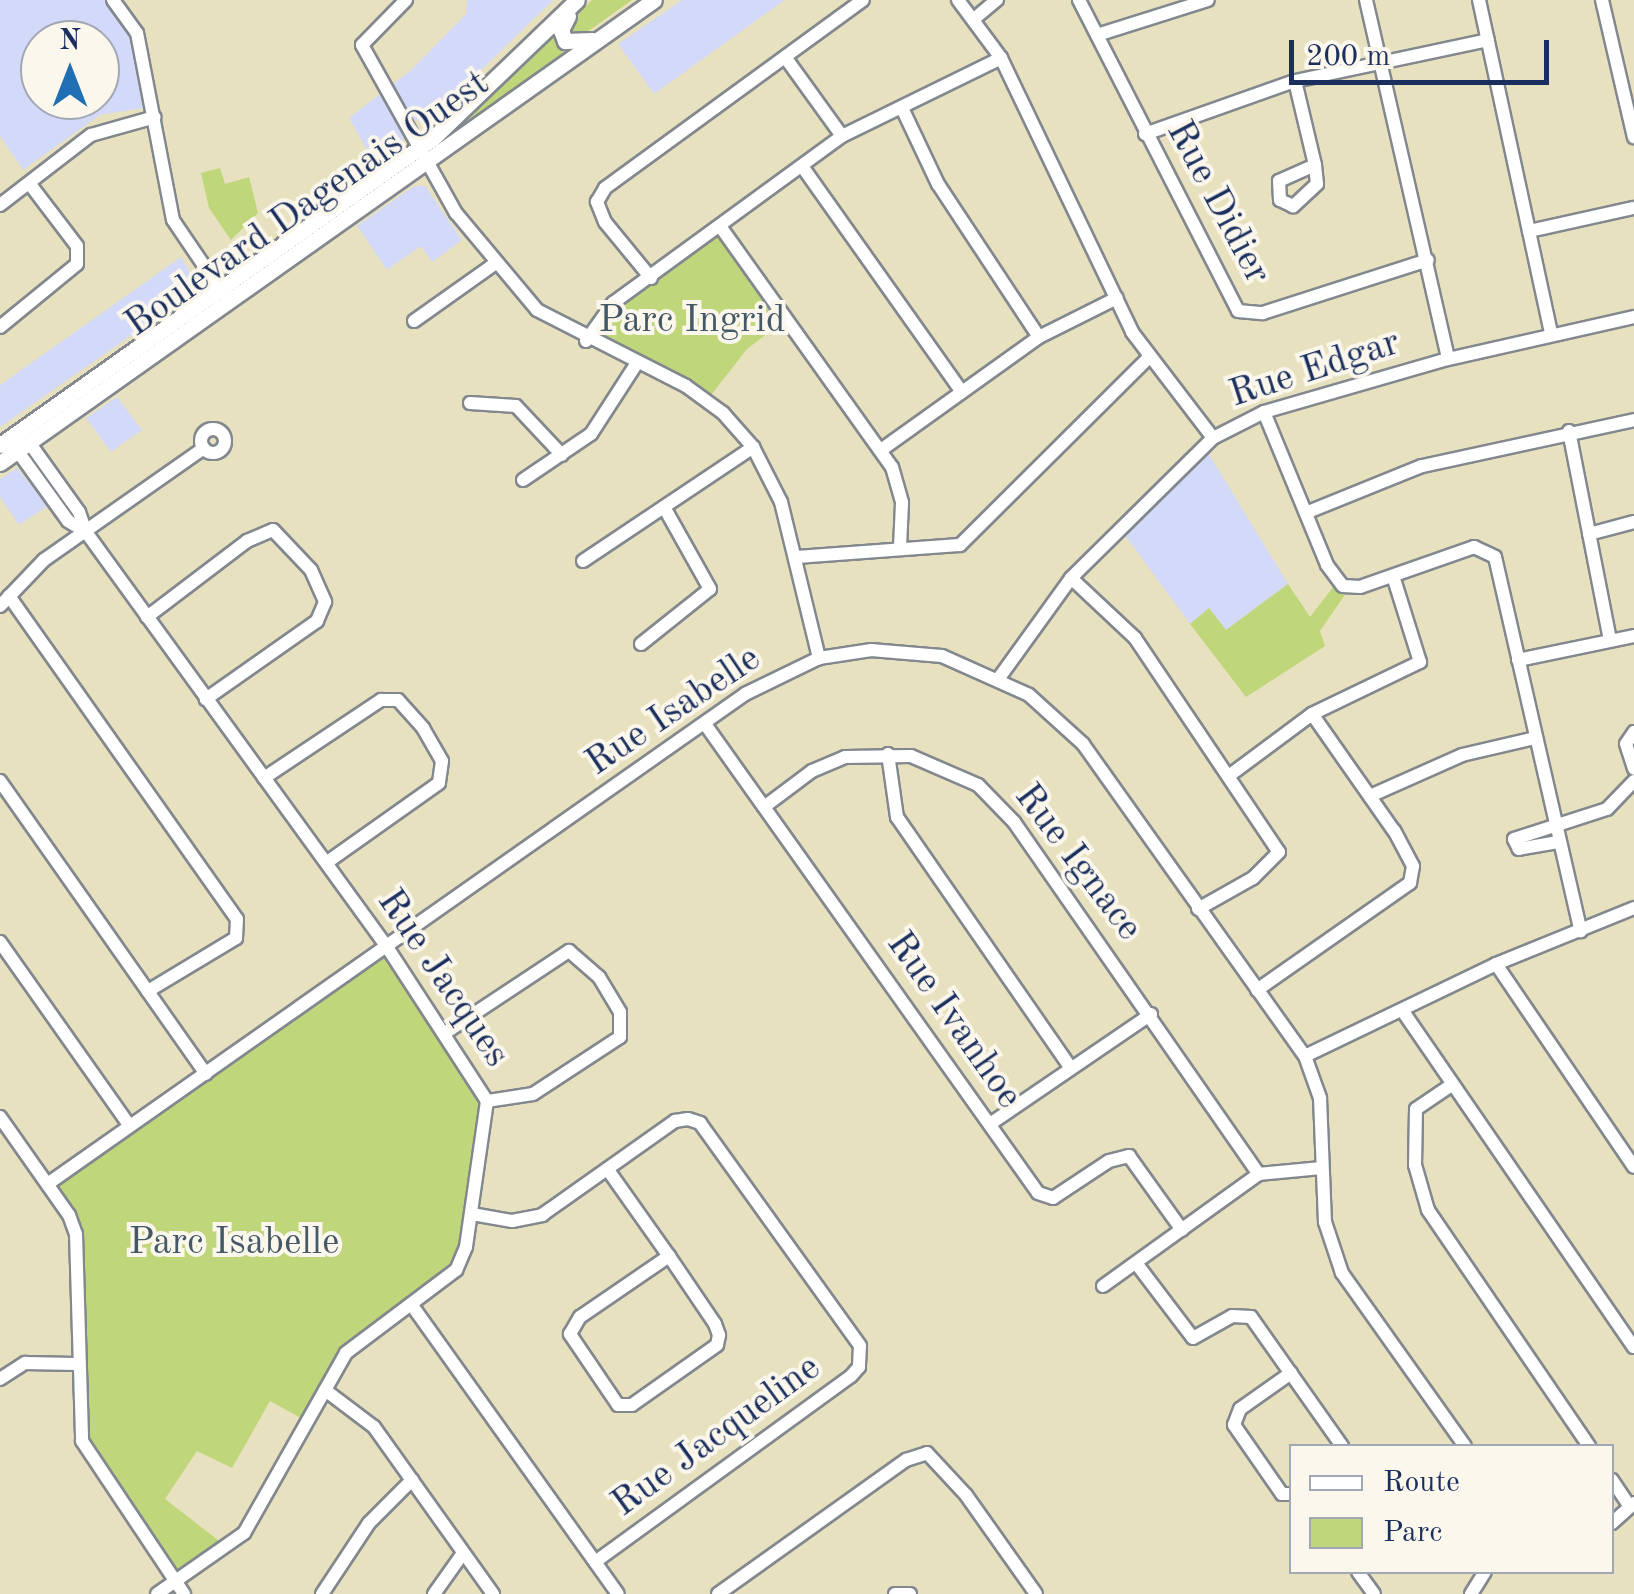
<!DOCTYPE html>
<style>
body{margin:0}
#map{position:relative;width:1634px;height:1594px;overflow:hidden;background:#e8e1bf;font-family:"Old Standard TT",serif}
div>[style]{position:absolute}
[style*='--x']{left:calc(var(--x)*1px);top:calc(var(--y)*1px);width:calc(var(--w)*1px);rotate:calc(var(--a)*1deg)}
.built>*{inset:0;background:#d3d9f9}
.green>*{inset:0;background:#bfd67a}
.roads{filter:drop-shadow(2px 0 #82888e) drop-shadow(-2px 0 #82888e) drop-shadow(0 2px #82888e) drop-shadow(0 -2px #82888e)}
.minor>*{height:12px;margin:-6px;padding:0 6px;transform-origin:6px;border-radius:6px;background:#fff}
.minor>.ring{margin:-6px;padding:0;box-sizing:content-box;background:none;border:12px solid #fff;border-radius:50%}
.major>*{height:15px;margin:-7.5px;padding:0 7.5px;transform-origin:7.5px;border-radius:7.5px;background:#fff}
span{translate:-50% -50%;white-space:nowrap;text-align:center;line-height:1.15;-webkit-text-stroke:8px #fbf7ec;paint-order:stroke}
.street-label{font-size:38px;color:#1b2f5e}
.park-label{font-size:38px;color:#445965}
.legend{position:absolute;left:1289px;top:1444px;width:325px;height:130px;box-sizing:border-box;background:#fbf7ec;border:2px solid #a1a7b3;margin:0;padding:12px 18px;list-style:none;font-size:30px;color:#1b2f5e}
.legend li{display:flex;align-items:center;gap:20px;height:50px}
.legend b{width:50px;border:2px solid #a1a7b3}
.north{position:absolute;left:20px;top:20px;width:100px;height:100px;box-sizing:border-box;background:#fbf7ec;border:2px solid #a1a7b3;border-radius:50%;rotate:0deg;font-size:28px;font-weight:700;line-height:40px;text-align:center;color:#1b2f5e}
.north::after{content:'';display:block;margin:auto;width:35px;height:45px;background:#1f6fb2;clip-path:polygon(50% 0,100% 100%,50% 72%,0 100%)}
.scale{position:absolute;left:1289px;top:40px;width:260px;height:45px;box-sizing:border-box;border:5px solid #1b2f5e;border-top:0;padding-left:12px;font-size:30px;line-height:35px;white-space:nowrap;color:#1b2f5e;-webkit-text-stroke:8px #fbf7ec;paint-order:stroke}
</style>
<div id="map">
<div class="built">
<div style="clip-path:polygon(evenodd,0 0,113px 0,137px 33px,149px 107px,100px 115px,23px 170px,0 136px,0 0,40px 40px,100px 40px,100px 100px,40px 100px,40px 40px)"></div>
<div style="clip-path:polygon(467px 0,553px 0,424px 126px,416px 119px,401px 128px,403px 141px,374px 162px,349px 118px,411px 70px,466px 14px)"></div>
<div style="clip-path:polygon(682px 0,785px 0,654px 94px,618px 44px)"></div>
<div style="clip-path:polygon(414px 186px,425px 186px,462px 240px,432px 262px,421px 246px,387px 270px,357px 226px)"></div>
<div style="clip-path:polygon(181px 257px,199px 288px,0 427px,0 385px)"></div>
<div style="clip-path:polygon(117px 397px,142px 430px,111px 452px,86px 418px)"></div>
<div style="clip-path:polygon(1204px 446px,1288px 584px,1226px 630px,1209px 608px,1190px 624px,1118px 526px)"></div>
<div style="clip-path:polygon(17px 468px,48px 506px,19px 525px,0 497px,0 479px)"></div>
</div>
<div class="green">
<div style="clip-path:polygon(592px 0,632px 0,580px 37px,569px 33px,572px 20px)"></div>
<div style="clip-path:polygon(553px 35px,565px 49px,561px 55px,452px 136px)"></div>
<div style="clip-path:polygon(220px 168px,225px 184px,249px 177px,258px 213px,231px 240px,209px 208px,201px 173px)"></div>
<div style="clip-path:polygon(716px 233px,733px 241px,786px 319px,747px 349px,708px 399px,586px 341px,597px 319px)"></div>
<div style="clip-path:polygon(1337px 582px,1351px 586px,1320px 631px,1325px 646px,1246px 697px,1190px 624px,1209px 608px,1226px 630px,1288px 584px,1310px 617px)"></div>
<div style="clip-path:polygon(387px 947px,487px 1101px,456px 1270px,347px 1353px,308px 1422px,270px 1401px,232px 1468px,197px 1451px,165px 1499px,227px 1547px,176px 1584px,83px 1435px,76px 1234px,49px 1183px)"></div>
</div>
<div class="roads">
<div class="minor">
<div style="--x:113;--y:0;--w:41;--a:54"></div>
<div style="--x:137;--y:33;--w:190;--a:79.1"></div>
<div style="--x:173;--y:220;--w:91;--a:55.8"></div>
<div style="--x:406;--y:0;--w:63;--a:134.4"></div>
<div style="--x:362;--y:45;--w:193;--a:60.8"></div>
<div style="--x:456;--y:213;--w:126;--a:50.1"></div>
<div style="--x:537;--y:310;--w:167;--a:27"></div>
<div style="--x:686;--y:386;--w:46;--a:36.1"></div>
<div style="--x:723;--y:413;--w:45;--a:48.6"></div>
<div style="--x:753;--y:447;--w:62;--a:63"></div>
<div style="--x:781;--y:502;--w:161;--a:76.3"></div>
<div style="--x:958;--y:0;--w:72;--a:53.4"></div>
<div style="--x:1001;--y:58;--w:304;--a:64.4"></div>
<div style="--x:1132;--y:332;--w:133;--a:52.6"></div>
<div style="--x:1079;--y:0;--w:349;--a:62.9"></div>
<div style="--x:1238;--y:311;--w:25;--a:5"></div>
<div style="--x:1263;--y:313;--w:173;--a:-17.8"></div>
<div style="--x:1366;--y:0;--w:368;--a:77.1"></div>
<div style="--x:1479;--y:0;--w:341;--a:77.8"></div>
<div style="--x:1602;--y:0;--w:141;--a:76.9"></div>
<div style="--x:974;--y:19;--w:30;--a:-40"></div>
<div style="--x:1097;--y:35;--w:116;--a:-17.5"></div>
<div style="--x:785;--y:57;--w:97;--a:54.2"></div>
<div style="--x:1295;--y:81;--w:86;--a:76.6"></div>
<div style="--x:1315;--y:165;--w:19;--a:84"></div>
<div style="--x:1317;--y:184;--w:33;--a:137"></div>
<div style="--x:1293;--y:206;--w:14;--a:-155"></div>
<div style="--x:1280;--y:200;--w:19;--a:-93"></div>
<div style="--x:1279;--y:181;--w:39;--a:-24"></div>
<div style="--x:902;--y:108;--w:84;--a:64.7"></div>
<div style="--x:938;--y:184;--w:183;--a:56.6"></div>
<div style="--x:1145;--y:134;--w:159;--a:-19.5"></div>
<div style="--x:1295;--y:81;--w:197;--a:-12"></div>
<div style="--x:804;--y:169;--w:273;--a:54.7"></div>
<div style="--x:0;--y:205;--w:115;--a:-37.6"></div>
<div style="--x:91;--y:135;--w:66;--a:-15.7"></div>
<div style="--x:722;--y:229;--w:292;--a:54.5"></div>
<div style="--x:892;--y:467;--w:37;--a:74"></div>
<div style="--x:902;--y:503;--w:44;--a:92.6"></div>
<div style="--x:1529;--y:231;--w:107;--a:-12.4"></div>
<div style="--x:651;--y:278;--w:72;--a:-129.4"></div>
<div style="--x:605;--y:222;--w:22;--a:-112"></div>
<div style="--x:597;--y:202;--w:16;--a:-60"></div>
<div style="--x:605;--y:188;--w:319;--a:-36.1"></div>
<div style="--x:414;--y:321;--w:97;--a:-35.3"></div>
<div style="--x:0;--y:327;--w:99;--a:-39.3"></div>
<div style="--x:77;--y:264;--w:18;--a:-90"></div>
<div style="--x:77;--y:246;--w:79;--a:-127.3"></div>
<div style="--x:586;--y:341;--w:47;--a:-54.6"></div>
<div style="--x:613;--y:303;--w:283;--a:-36.1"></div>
<div style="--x:842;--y:136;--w:177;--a:-26.1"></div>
<div style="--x:470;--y:403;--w:46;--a:3.7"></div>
<div style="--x:516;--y:406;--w:67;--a:46.8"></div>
<div style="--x:1264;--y:412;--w:165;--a:67.6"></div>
<div style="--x:1327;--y:565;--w:26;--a:53"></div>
<div style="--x:1343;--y:586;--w:17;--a:3"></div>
<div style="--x:1360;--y:587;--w:121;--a:-19.3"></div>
<div style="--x:1474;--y:547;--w:23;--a:25"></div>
<div style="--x:1495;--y:557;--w:384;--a:77.1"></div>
<div class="ring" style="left:201px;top:429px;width:12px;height:12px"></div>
<div style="--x:1569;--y:431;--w:213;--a:78.9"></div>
<div style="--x:26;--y:438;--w:91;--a:54.4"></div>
<div style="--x:79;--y:512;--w:21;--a:71"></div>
<div style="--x:86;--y:532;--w:513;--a:54.05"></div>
<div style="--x:387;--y:947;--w:184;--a:57"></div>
<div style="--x:487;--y:1101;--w:148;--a:98.2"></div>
<div style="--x:466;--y:1247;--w:25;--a:113"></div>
<div style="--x:456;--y:1270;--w:138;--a:143"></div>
<div style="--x:346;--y:1353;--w:207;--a:119.5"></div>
<div style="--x:244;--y:1533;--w:106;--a:145"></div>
<div style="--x:14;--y:446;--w:92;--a:54.2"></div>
<div style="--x:68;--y:521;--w:21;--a:31"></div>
<div style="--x:881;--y:450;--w:194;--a:-35.6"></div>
<div style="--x:1039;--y:337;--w:87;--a:-26.6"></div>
<div style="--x:523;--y:480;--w:82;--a:-34.1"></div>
<div style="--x:591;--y:434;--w:85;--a:-57.1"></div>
<div style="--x:1308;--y:512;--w:123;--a:-22"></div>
<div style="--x:1422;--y:466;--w:217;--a:-12.2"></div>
<div style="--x:1589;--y:534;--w:47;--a:-14.9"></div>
<div style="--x:796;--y:557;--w:164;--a:-4.2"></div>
<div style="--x:960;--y:545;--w:265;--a:-44.8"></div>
<div style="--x:583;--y:561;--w:205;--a:-33.8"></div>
<div style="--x:1071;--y:578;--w:88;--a:43.2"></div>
<div style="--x:1135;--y:638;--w:258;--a:56.1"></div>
<div style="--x:1279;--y:852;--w:37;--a:135"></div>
<div style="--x:1253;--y:878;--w:63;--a:150.6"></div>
<div style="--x:9;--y:596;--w:395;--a:54.8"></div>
<div style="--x:237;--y:919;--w:19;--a:93"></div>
<div style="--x:236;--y:938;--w:103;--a:148.9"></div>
<div style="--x:0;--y:606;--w:64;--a:-46.3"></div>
<div style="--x:44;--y:560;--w:195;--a:-35"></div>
<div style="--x:147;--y:617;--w:126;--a:-37.2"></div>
<div style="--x:247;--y:541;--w:28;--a:-23"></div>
<div style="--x:273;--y:530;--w:55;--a:46.5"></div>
<div style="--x:311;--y:570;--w:35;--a:66"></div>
<div style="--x:325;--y:602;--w:21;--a:113"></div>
<div style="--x:317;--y:621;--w:136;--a:144.9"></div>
<div style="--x:641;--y:644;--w:88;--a:-38.6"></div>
<div style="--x:710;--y:589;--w:94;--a:-119.3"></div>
<div style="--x:1518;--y:660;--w:118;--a:-11.7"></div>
<div style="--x:999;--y:678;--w:123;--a:-54.2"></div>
<div style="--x:1071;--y:578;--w:199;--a:-44.6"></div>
<div style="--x:1213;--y:438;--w:57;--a:-27"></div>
<div style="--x:1264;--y:412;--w:191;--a:-16.1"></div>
<div style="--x:1448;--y:359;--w:191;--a:-12.7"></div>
<div style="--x:705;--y:724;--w:575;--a:54.62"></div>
<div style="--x:1038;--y:1193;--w:16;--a:18"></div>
<div style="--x:1053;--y:1198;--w:67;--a:-33.5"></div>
<div style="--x:1109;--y:1161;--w:21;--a:-14"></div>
<div style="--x:1129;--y:1156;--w:91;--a:54.4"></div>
<div style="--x:1634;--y:732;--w:14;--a:124"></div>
<div style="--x:1626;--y:744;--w:26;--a:72"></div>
<div style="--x:888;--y:754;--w:64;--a:81.9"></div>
<div style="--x:897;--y:817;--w:305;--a:55.3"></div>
<div style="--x:1230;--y:775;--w:102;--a:-36.6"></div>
<div style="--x:1312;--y:714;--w:120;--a:-25.7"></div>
<div style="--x:1420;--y:662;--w:90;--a:-107.4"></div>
<div style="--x:264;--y:778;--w:141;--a:-33.7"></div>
<div style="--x:381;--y:700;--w:17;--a:0"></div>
<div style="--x:398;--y:700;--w:38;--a:48"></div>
<div style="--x:423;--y:728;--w:38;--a:60"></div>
<div style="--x:442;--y:761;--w:22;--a:98"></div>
<div style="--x:439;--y:783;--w:138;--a:144.7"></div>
<div style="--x:0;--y:781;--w:358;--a:54.9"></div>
<div style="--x:1370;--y:796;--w:101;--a:-24"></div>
<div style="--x:1462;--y:755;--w:75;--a:-13.1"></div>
<div style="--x:764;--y:807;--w:60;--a:-36.9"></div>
<div style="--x:812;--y:771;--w:36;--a:-23"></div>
<div style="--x:845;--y:757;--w:66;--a:-0.9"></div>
<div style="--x:911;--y:756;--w:73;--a:23.4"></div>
<div style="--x:978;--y:785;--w:52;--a:45.8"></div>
<div style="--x:1014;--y:822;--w:429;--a:55.2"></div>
<div style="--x:1558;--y:842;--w:40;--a:170"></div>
<div style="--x:1519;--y:849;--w:11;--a:-117"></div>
<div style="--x:1514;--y:839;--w:98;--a:-17.9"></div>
<div style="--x:1607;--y:809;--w:39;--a:-46"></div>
<div style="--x:0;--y:942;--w:225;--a:54.8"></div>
<div style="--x:1496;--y:964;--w:245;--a:55.8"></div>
<div style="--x:1257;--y:990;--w:187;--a:-35"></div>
<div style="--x:1410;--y:883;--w:17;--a:-80"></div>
<div style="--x:1413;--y:866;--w:40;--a:-118"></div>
<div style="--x:1394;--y:831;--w:143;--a:-125"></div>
<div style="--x:1402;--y:1010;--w:409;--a:55.5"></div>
<div style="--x:445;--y:1033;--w:149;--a:-33.5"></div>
<div style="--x:569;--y:951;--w:40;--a:41"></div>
<div style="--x:599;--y:977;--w:41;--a:59"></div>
<div style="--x:620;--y:1012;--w:25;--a:90"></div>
<div style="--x:620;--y:1037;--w:104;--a:146.8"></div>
<div style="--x:533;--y:1094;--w:47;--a:171.3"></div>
<div style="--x:1305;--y:1056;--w:212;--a:-25.7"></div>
<div style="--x:1496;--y:964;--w:149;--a:-22.1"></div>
<div style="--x:1450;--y:1086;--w:41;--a:145.9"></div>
<div style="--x:1416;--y:1109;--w:56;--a:91"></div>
<div style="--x:1415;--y:1165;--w:47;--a:73.9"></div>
<div style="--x:1428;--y:1210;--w:286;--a:55.7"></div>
<div style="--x:0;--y:1117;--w:120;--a:54.9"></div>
<div style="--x:69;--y:1215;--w:20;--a:70"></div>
<div style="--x:76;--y:1234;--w:207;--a:88.3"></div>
<div style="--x:82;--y:1441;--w:184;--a:56.3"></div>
<div style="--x:990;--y:1124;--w:195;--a:-34.3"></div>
<div style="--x:608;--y:1170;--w:105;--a:54.7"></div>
<div style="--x:669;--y:1256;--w:82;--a:55.9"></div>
<div style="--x:715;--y:1324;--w:12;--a:70"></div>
<div style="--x:719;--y:1335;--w:10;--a:101"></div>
<div style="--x:717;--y:1345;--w:104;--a:144.8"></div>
<div style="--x:632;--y:1405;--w:14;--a:180"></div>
<div style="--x:618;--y:1405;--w:86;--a:-124.1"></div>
<div style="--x:570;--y:1334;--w:20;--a:-60"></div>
<div style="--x:580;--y:1317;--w:108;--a:-34.4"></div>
<div style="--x:49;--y:1183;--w:851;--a:-35.09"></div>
<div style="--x:745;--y:694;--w:82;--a:-25.9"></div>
<div style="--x:819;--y:658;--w:53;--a:-8.7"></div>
<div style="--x:871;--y:650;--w:71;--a:4.8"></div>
<div style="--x:942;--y:656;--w:95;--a:24.1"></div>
<div style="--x:1029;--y:695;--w:73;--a:42.2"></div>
<div style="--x:1083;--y:744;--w:383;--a:54.6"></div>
<div style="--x:1305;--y:1056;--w:45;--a:70.3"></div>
<div style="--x:1320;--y:1098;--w:124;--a:87.7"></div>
<div style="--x:1325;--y:1222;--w:54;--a:71.6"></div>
<div style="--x:1342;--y:1273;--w:212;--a:54.6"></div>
<div style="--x:472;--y:1214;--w:41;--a:9.9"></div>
<div style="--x:512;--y:1221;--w:31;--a:-11"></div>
<div style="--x:542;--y:1215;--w:163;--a:-35.3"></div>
<div style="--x:675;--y:1121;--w:13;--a:-9"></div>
<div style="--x:688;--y:1119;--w:13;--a:18"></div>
<div style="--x:700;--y:1123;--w:274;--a:54.3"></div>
<div style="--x:860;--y:1346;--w:21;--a:93"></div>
<div style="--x:859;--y:1367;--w:12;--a:132"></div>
<div style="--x:851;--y:1376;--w:316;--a:144"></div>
<div style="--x:1136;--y:1263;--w:94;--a:52.8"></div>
<div style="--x:1193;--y:1338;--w:45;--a:-29.4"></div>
<div style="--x:1232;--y:1316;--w:19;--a:3"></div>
<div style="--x:1251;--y:1317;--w:158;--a:54.8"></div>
<div style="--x:1103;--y:1286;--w:192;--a:-35.7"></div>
<div style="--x:1259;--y:1174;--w:62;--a:-5.5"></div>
<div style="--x:411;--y:1304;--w:356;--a:54.5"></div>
<div style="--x:1291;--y:1373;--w:62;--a:144.8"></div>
<div style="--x:1240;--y:1409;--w:17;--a:111"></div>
<div style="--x:1234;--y:1425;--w:84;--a:55.2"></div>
<div style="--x:1282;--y:1494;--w:10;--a:0"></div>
<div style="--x:0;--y:1379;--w:30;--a:-33"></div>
<div style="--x:25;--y:1363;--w:51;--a:1.1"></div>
<div style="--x:325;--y:1390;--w:61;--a:37.1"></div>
<div style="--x:374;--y:1427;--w:205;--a:54.5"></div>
<div style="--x:1612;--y:1480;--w:32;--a:56"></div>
<div style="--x:1612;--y:1523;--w:30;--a:-42"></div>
<div style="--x:1358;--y:1572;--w:27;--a:54"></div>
<div style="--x:322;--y:1594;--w:85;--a:-56.5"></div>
<div style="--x:369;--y:1523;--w:61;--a:-45"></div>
<div style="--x:434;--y:1594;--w:50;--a:-54.7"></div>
<div style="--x:718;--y:1594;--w:231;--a:-35.5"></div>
<div style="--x:906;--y:1460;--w:22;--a:-18"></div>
<div style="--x:927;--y:1453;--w:57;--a:47.1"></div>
<div style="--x:966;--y:1495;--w:121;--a:54.7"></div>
<div style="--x:895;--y:1594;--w:15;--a:0"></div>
<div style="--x:1471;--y:1594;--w:26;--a:-58"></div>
</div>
<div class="major">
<div style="--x:568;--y:16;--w:16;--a:117"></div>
<div style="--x:561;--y:30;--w:12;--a:70"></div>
<div style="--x:565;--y:41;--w:27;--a:-2"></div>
<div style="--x:0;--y:445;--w:531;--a:-35.34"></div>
<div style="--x:433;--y:138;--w:199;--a:-43.8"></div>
<div style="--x:0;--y:463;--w:801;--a:-35.3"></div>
</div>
</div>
<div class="street-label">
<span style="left:1217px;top:203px;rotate:62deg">Rue Didier</span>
<span style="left:308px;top:205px;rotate:-35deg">Boulevard Dagenais Ouest</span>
<span style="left:1315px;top:370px;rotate:-18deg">Rue Edgar</span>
<span style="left:674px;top:712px;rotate:-34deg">Rue Isabelle</span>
<span style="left:1077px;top:863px;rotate:53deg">Rue Ignace</span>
<span style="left:442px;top:979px;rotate:56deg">Rue Jacques</span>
<span style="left:953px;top:1021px;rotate:55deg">Rue Ivanhoe</span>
<span style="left:717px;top:1437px;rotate:-36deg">Rue Jacqueline</span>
</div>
<div class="park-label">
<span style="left:692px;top:322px">Parc Ingrid</span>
<span style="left:234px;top:1244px">Parc Isabelle</span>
</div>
<ul class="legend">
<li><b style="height:12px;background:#fff"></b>Route</li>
<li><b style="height:28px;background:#bfd67a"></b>Parc</li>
</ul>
<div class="north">N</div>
<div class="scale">200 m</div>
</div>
